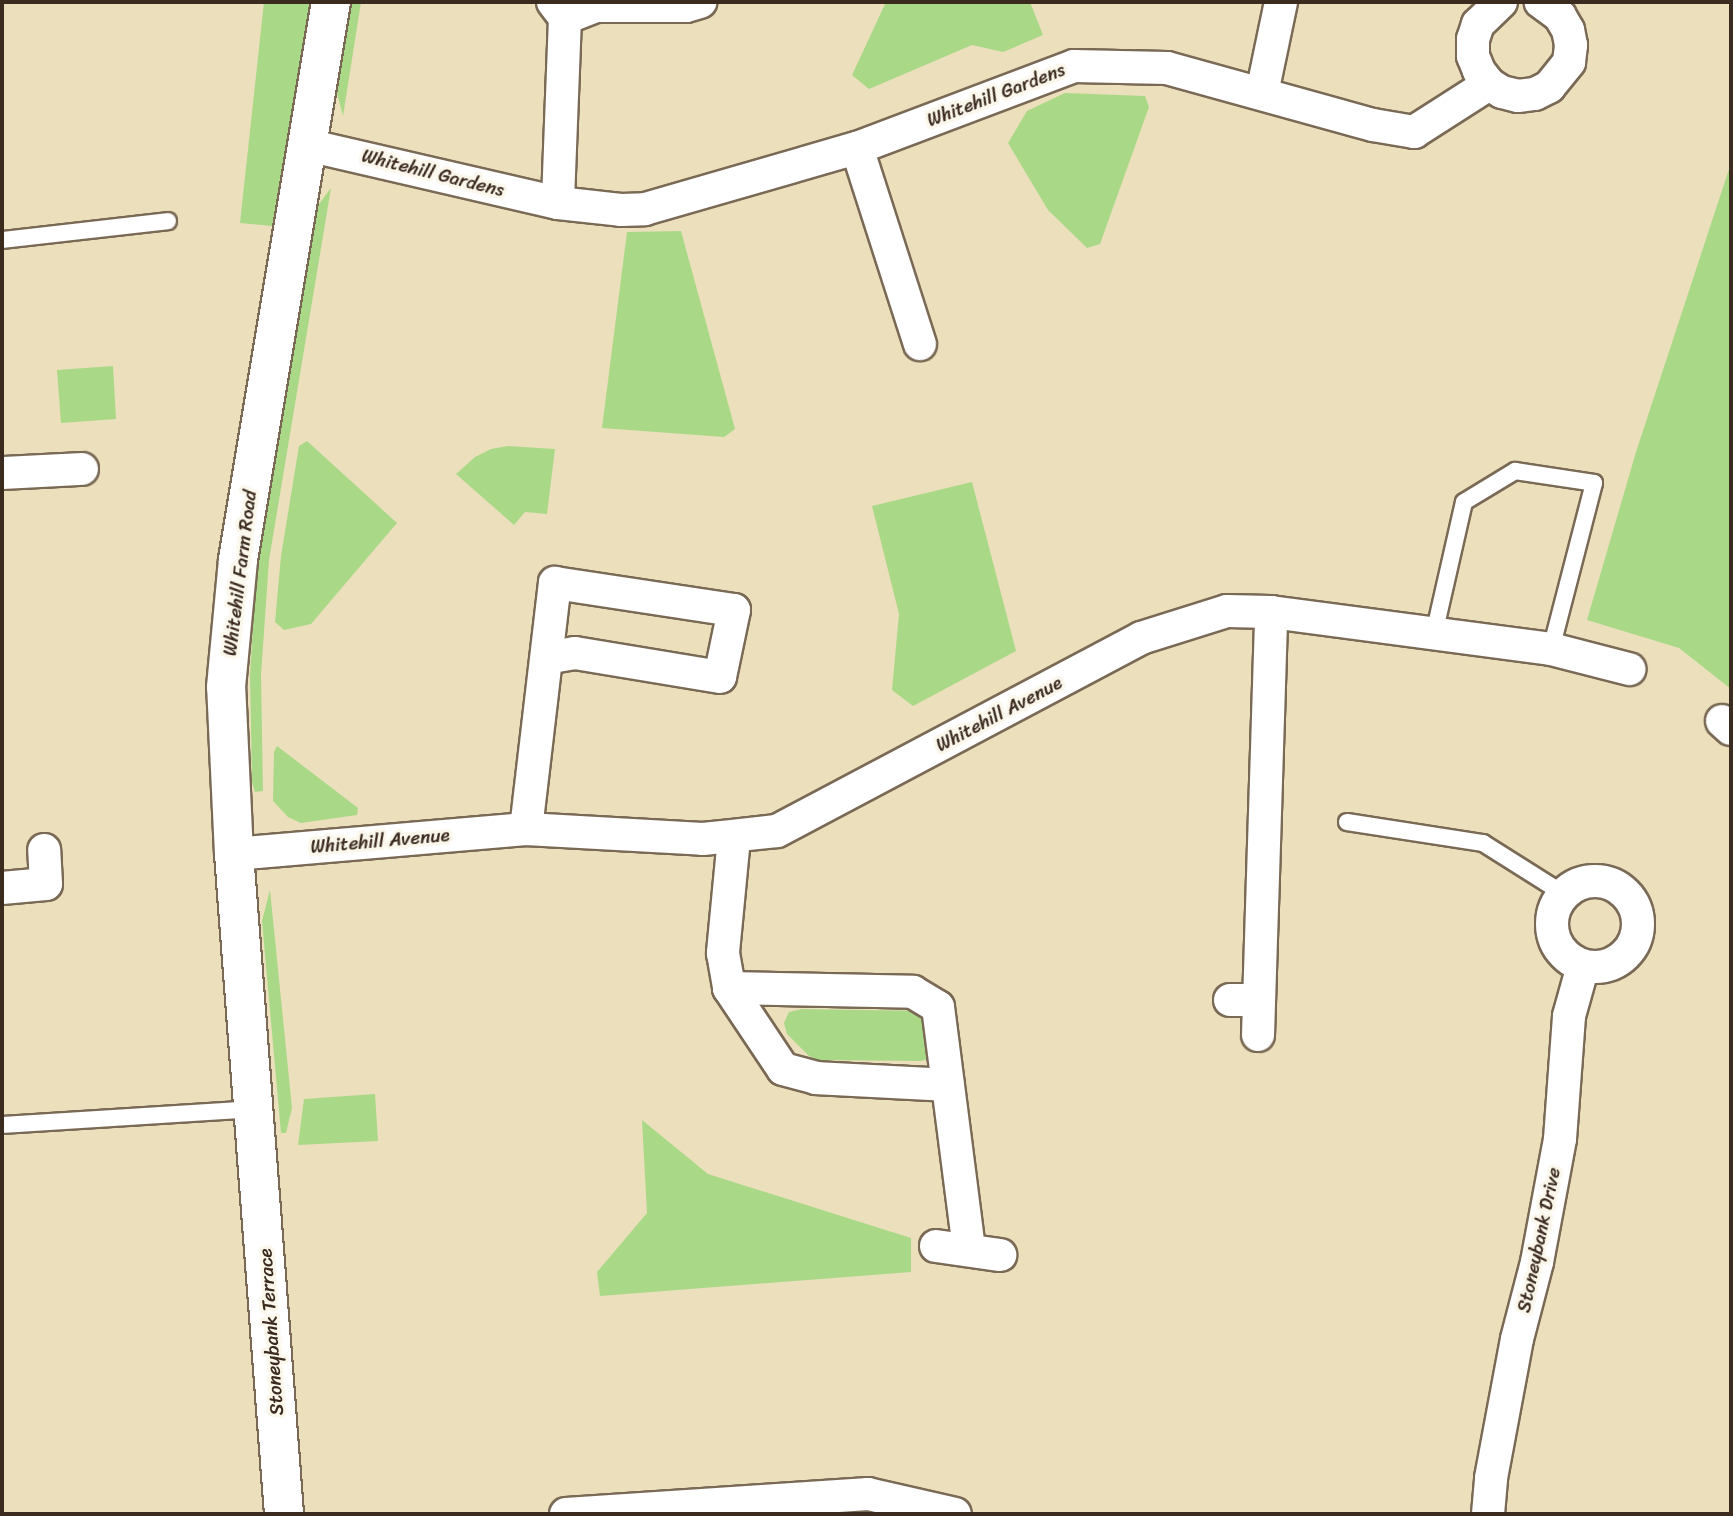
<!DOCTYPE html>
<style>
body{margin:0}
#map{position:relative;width:1733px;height:1516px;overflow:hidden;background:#ecdfbc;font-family:Sriracha,sans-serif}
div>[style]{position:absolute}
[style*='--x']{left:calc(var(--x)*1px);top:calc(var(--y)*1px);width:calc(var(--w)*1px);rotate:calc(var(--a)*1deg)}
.green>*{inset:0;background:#a9d987}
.roads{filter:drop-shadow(2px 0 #796955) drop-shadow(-2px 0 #796955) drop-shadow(0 2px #796955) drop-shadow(0 -2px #796955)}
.service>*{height:16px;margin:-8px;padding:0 8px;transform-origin:8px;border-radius:8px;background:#fff}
.minor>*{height:32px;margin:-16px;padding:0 16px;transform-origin:16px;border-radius:16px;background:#fff}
.minor>.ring{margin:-16px;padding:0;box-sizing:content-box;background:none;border:32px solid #fff;border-radius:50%}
.tertiary>*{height:38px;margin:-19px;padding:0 19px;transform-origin:19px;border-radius:19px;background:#fff}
span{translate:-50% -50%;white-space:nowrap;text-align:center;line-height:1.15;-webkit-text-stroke:7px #fbf7ec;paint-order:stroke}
.street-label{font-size:19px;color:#3b2a1e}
.frame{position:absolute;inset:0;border:4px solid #3b2a1e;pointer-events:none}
</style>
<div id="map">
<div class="green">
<div style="clip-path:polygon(264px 2px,310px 2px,272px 226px,240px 223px)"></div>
<div style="clip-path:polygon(350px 2px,361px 2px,343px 116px,336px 89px)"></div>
<div style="clip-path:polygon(886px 2px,1030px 2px,1043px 35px,1003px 52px,972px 45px,869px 89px,852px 75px)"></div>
<div style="clip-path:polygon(1065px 93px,1145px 96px,1149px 107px,1100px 244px,1087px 248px,1048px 210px,1008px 143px,1027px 111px)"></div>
<div style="clip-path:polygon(1731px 163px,1731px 689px,1679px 648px,1587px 620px,1636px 452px)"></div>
<div style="clip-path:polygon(331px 188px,269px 560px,261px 675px,263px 791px,255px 792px,252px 782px,250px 675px,257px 562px,316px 208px)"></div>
<div style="clip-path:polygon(681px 231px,735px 429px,724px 437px,602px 428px,627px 232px)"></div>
<div style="clip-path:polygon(113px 366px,116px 419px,61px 423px,57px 370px)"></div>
<div style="clip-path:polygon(307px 441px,397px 523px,311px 624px,284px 630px,275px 622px,281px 556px,299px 446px)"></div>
<div style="clip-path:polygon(508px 446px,555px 449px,547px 514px,525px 512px,514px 525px,456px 474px,475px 457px,491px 449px)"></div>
<div style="clip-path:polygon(972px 482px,1016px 651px,913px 706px,892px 690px,899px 614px,872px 506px)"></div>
<div style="clip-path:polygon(277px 746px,358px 808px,357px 815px,301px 823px,288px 817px,273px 801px,274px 752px)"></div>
<div style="clip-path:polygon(270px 890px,292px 1108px,286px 1133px,281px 1133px,262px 921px)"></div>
<div style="clip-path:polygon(802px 1009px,928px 1011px,932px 1058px,921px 1061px,818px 1060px,809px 1056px,787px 1034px,784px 1023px,789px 1012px)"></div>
<div style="clip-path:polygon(375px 1094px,378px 1141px,298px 1145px,304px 1099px)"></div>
<div style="clip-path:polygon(642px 1120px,708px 1174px,911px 1238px,911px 1272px,600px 1296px,597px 1272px,647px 1213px)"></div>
</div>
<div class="roads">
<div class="service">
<div style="--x:2;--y:240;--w:167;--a:-6.5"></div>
<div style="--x:1434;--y:634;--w:135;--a:-77.2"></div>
<div style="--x:1464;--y:502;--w:60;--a:-31.3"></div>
<div style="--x:1515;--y:471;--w:80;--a:8.6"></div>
<div style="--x:1594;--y:483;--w:171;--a:104.5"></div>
<div style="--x:1347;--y:822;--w:138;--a:8.8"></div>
<div style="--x:1483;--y:843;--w:96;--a:32.2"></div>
<div style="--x:2;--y:1125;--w:254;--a:-3.6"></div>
</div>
<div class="minor">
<div style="--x:553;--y:2;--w:20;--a:53"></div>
<div style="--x:565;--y:18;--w:185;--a:92.2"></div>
<div style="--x:1501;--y:2;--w:32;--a:136"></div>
<div style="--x:1478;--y:24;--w:16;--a:108"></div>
<div style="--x:1473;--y:39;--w:17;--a:90"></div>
<div style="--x:1473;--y:56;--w:16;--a:68"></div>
<div style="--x:1479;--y:71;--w:16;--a:52"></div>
<div style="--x:1489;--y:84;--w:15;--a:32"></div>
<div style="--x:1502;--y:92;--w:16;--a:14"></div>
<div style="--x:1518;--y:96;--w:17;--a:-7"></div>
<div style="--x:1535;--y:94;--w:16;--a:-27"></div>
<div style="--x:1549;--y:87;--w:32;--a:-51"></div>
<div style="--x:1569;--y:62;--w:17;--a:-83"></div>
<div style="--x:1571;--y:45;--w:15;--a:-101"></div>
<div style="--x:1568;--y:30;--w:16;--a:-120"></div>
<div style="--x:1560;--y:16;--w:24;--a:-144"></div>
<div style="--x:565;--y:18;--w:33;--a:-21"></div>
<div style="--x:596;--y:6;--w:90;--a:0"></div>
<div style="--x:686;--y:6;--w:15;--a:-16"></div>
<div style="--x:1262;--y:93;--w:93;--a:-78.2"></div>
<div style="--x:307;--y:145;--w:258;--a:13"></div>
<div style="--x:558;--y:203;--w:63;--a:6.3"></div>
<div style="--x:621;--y:210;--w:24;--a:-2"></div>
<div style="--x:645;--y:209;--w:221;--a:-16.1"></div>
<div style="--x:857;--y:148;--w:232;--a:-20.7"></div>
<div style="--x:1074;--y:66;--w:93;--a:1.2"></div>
<div style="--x:1167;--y:68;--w:214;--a:15.5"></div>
<div style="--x:1373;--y:125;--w:42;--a:9.7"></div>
<div style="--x:1414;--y:132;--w:89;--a:-32.6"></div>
<div style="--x:857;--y:148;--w:206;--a:72.2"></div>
<div style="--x:2;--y:473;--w:80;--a:-2.9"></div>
<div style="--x:1722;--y:721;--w:12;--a:42"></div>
<div style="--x:526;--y:829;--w:248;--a:-83.3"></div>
<div style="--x:555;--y:583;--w:181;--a:8.6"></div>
<div style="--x:734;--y:610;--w:68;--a:101.8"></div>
<div style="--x:720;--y:677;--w:147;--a:-170.6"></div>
<div style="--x:575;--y:653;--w:28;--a:170"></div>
<div style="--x:734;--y:838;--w:116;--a:95.5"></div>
<div style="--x:723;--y:953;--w:36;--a:80"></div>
<div style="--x:729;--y:988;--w:184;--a:1.2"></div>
<div style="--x:913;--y:992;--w:29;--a:31"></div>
<div style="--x:938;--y:1007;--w:244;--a:82.7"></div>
<div style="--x:234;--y:854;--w:293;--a:-4.9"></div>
<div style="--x:526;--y:829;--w:177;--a:3.2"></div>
<div style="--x:703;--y:839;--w:74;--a:-6.2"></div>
<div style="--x:777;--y:831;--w:412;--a:-27.9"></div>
<div style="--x:1141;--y:638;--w:90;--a:-17.4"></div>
<div style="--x:1227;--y:611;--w:44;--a:1.3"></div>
<div style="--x:1271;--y:612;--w:282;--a:7.5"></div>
<div style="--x:1551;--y:649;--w:81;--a:14.4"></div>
<div class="ring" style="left:1552px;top:881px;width:54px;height:54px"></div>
<div style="--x:2;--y:888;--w:44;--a:-5.2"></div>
<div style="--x:46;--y:884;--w:34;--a:-93"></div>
<div style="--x:729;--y:988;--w:97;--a:56.3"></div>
<div style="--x:783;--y:1069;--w:34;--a:15"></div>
<div style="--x:816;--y:1078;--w:132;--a:3"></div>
<div style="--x:1230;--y:1000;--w:29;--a:0"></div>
<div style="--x:1258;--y:1035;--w:423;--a:-88.2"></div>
<div style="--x:936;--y:1246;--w:65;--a:8"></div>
<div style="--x:566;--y:1514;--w:303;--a:-3.8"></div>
<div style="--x:868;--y:1494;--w:89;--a:12.9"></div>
<div style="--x:1488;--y:1514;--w:36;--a:-85"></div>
<div style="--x:1491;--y:1478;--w:141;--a:-79.4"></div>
<div style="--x:1517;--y:1339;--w:80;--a:-75.4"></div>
<div style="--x:1537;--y:1262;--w:125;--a:-79.4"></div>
<div style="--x:1560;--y:1139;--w:123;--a:-85.8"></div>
<div style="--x:1569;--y:1016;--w:52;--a:-74.4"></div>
</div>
<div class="tertiary">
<div style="--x:284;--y:1514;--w:662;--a:-94.33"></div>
<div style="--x:234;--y:854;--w:167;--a:-92.7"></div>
<div style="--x:226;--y:687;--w:128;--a:-84.6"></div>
<div style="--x:238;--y:560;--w:566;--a:-80.54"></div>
</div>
</div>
<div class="street-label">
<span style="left:996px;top:95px;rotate:-21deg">Whitehill Gardens</span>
<span style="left:433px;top:173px;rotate:14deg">Whitehill Gardens</span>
<span style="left:240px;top:573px;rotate:-83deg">Whitehill Farm Road</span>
<span style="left:999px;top:714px;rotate:-28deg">Whitehill Avenue</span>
<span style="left:380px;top:841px;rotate:-5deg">Whitehill Avenue</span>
<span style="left:1539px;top:1240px;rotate:-78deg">Stoneybank Drive</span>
<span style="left:271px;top:1332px;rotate:-94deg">Stoneybank Terrace</span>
</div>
<div class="frame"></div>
</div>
